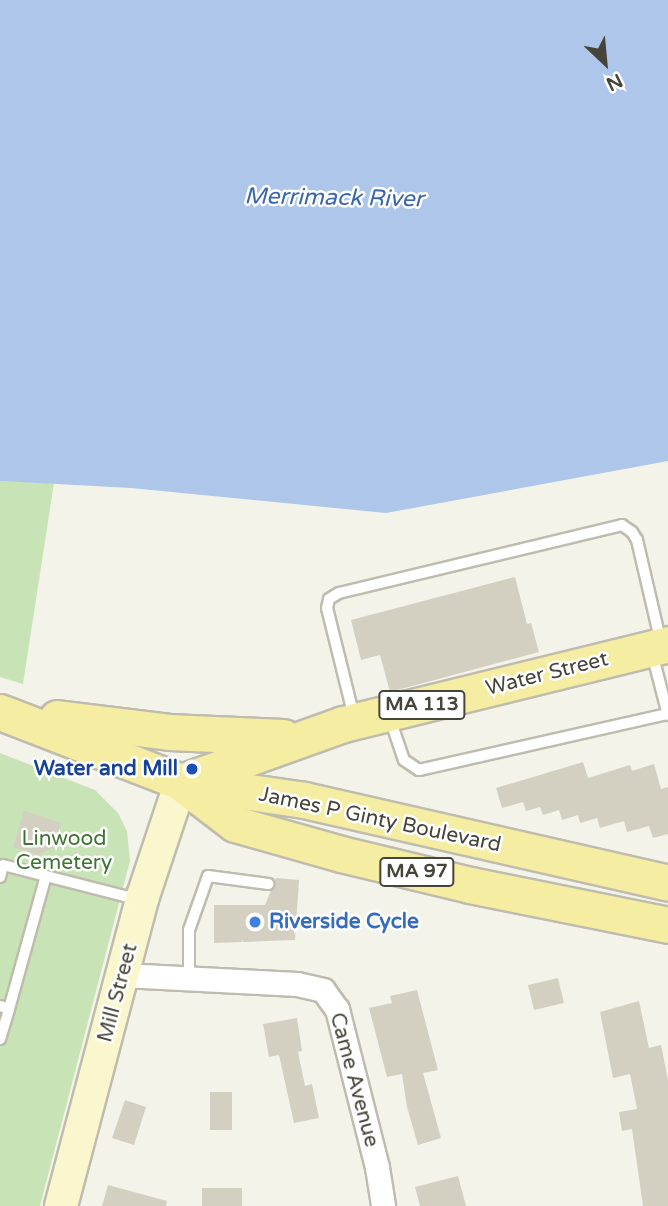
<!DOCTYPE html>
<style>
body{margin:0}
#map{position:relative;width:668px;height:1206px;overflow:hidden;background:#f4f3ea;font-family:"Varela Round",sans-serif}
div>[style]{position:absolute}
[style*='--x']{left:calc(var(--x)*1px);top:calc(var(--y)*1px);width:calc(var(--w)*1px);rotate:calc(var(--a)*1deg)}
.green>*{inset:0;background:#c8e4b7}
.water>*{inset:0;background:#adc6ea}
.building>*{inset:0;background:#d4d0c1}
.roads{filter:drop-shadow(2px 0 #bfbcae) drop-shadow(-2px 0 #bfbcae) drop-shadow(0 2px #bfbcae) drop-shadow(0 -2px #bfbcae)}
.lane>*{height:10px;margin:-5px;padding:0 5px;transform-origin:5px;border-radius:5px;background:#fff}
.street>*{height:23px;margin:-11.5px;padding:0 11.5px;transform-origin:11.5px;border-radius:11.5px;background:#fff}
.secondary>*{height:32px;margin:-16px;padding:0 16px;transform-origin:16px;border-radius:16px;background:#faf7ce}
.primary>*{height:35px;margin:-17.5px;padding:0 17.5px;transform-origin:17.5px;border-radius:17.5px;background:#f5eda2}
.dots>*{width:19px;height:19px;translate:-50% -50%;box-sizing:border-box;border:4px solid #fff;border-radius:50%}
span{translate:-50% -50%;white-space:nowrap;text-align:center;line-height:1.15;-webkit-text-stroke:5px #fff;paint-order:stroke}
.shield-label span{padding:2px 5px;background:#fff;border:2px solid;border-radius:5px;-webkit-text-stroke-width:0}
.shield-label{font-size:19px;color:#474439;font-weight:700}
.street-label{font-size:21px;color:#474439}
.transit-label{font-size:21px;color:#164399;font-weight:700}
.right{translate:-100% -50%;text-align:right}
.park-label{font-size:21px;color:#3e7431}
.shop-label{font-size:21px;color:#366cbe;font-weight:700}
.left{translate:0 -50%;text-align:left}
.water-label{font-size:23px;color:#3b67aa;font-style:italic}
.north{position:absolute;left:570px;top:28px;width:70px;height:70px;-webkit-text-stroke:5px #fff;paint-order:stroke;rotate:154deg;font-size:19px;font-weight:700;line-height:28px;text-align:center;color:#474439}
.north::after{content:'';display:block;margin:auto;width:24px;height:32px;background:#474439;clip-path:polygon(50% 0,100% 100%,50% 72%,0 100%)}
</style>
<div id="map">
<div class="green">
<div style="clip-path:polygon(0 481px,54px 483px,23px 684px,0 677px)"></div>
<div style="clip-path:polygon(0 753px,95px 790px,118px 813px,127px 831px,130px 861px,40px 1206px,0 1206px)"></div>
</div>
<div class="water">
<div style="clip-path:polygon(0 0,668px 0,668px 461px,386px 513px,131px 488px,0 481px)"></div>
</div>
<div class="building">
<div style="clip-path:polygon(515px 577px,527px 624px,531px 623px,539px 652px,390px 692px,380px 655px,361px 660px,351px 620px)"></div>
<div style="clip-path:polygon(583px 762px,588px 778px,630px 765px,632px 771px,654px 764px,661px 789px,668px 787px,668px 834px,653px 838px,649px 826px,627px 832px,624px 821px,600px 828px,597px 818px,580px 823px,578px 815px,562px 820px,559px 810px,543px 815px,540px 807px,526px 811px,523px 802px,502px 808px,496px 788px)"></div>
<div style="clip-path:polygon(24px 811px,62px 823px,54px 847px,38px 855px,13px 847px)"></div>
<div style="clip-path:polygon(276px 878px,299px 880px,295px 940px,243px 942px,243px 939px,242px 942px,214px 943px,214px 905px,265px 905px)"></div>
<div style="clip-path:polygon(558px 978px,564px 1003px,534px 1010px,528px 985px)"></div>
<div style="clip-path:polygon(417px 990px,438px 1070px,423px 1073px,441px 1138px,418px 1145px,407px 1107px,402px 1074px,387px 1077px,369px 1008px,392px 1003px,390px 996px)"></div>
<div style="clip-path:polygon(639px 1001px,649px 1048px,661px 1045px,668px 1079px,668px 1206px,643px 1206px,632px 1129px,622px 1131px,619px 1112px,637px 1109px,630px 1074px,613px 1078px,600px 1012px)"></div>
<div style="clip-path:polygon(297px 1018px,302px 1051px,298px 1052px,305px 1086px,312px 1084px,319px 1118px,294px 1123px,279px 1055px,269px 1057px,263px 1024px)"></div>
<div style="clip-path:polygon(210px 1092px,232px 1092px,232px 1130px,210px 1130px)"></div>
<div style="clip-path:polygon(125px 1100px,146px 1107px,134px 1145px,112px 1138px)"></div>
<div style="clip-path:polygon(458px 1176px,466px 1206px,420px 1206px,415px 1187px)"></div>
<div style="clip-path:polygon(108px 1185px,167px 1201px,166px 1206px,102px 1206px)"></div>
<div style="clip-path:polygon(202px 1188px,242px 1188px,242px 1206px,202px 1206px)"></div>
</div>
<div class="roads">
<div class="lane">
<div style="--x:652;--y:653;--w:64;--a:75.5"></div>
<div style="--x:389;--y:716;--w:46;--a:71.2"></div>
<div style="--x:404;--y:760;--w:18;--a:34"></div>
<div style="--x:419;--y:770;--w:255;--a:-12.7"></div>
<div style="--x:354;--y:717;--w:112;--a:-103.9"></div>
<div style="--x:327;--y:608;--w:9;--a:-77"></div>
<div style="--x:329;--y:599;--w:12;--a:-31"></div>
<div style="--x:339;--y:593;--w:291;--a:-13.5"></div>
<div style="--x:622;--y:525;--w:12;--a:35"></div>
<div style="--x:632;--y:532;--w:9;--a:58"></div>
<div style="--x:637;--y:540;--w:106;--a:76.9"></div>
<div style="--x:0;--y:877;--w:12;--a:-76"></div>
<div style="--x:3;--y:865;--w:141;--a:14.3"></div>
<div style="--x:189;--y:978;--w:48;--a:-90"></div>
<div style="--x:189;--y:930;--w:57;--a:-70.6"></div>
<div style="--x:208;--y:876;--w:61;--a:7.6"></div>
<div style="--x:0;--y:1006;--w:9;--a:18"></div>
<div style="--x:9;--y:1009;--w:138;--a:-74.5"></div>
<div style="--x:0;--y:1039;--w:31;--a:-73"></div>
</div>
<div class="street">
<div style="--x:123;--y:975;--w:174;--a:3"></div>
<div style="--x:297;--y:984;--w:27;--a:13"></div>
<div style="--x:323;--y:990;--w:24;--a:54"></div>
<div style="--x:337;--y:1009;--w:163;--a:75.8"></div>
<div style="--x:377;--y:1167;--w:39;--a:81"></div>
</div>
<div class="secondary">
<div style="--x:61;--y:1206;--w:321;--a:-75.2"></div>
<div style="--x:143;--y:896;--w:120;--a:-71.6"></div>
</div>
<div class="primary">
<div style="--x:0;--y:712;--w:194;--a:21.1"></div>
<div style="--x:181;--y:782;--w:124;--a:8.3"></div>
<div style="--x:304;--y:800;--w:373;--a:12.8"></div>
<div style="--x:57;--y:718;--w:113;--a:7.1"></div>
<div style="--x:169;--y:732;--w:114;--a:2.5"></div>
<div style="--x:184;--y:781;--w:169;--a:-19.7"></div>
<div style="--x:343;--y:724;--w:335;--a:-13.8"></div>
<div style="--x:184;--y:785;--w:64;--a:37.4"></div>
<div style="--x:235;--y:824;--w:110;--a:15.8"></div>
<div style="--x:341;--y:854;--w:133;--a:13.5"></div>
<div style="--x:470;--y:885;--w:202;--a:11.4"></div>
</div>
</div>
<div class="dots">
<div style="left:192px;top:769px;background:#1a4fb4"></div>
<div style="left:255px;top:922px;background:#3f7fe0"></div>
</div>
<div class="shield-label">
<span style="left:422px;top:705px">MA 113</span>
<span style="left:417px;top:872px">MA 97</span>
</div>
<div class="street-label">
<span style="left:547px;top:674px;rotate:-14deg">Water Street</span>
<span style="left:380px;top:820px;rotate:12deg">James P Ginty Boulevard</span>
<span style="left:118px;top:993px;rotate:-75deg">Mill Street</span>
<span style="left:354px;top:1080px;rotate:75deg">Came Avenue</span>
</div>
<div class="transit-label">
<span class="right" style="left:178px;top:769px">Water and Mill</span>
</div>
<div class="park-label">
<span style="left:64px;top:851px">Linwood<br>Cemetery</span>
</div>
<div class="shop-label">
<span class="left" style="left:269px;top:922px">Riverside Cycle</span>
</div>
<div class="water-label">
<span style="left:334px;top:198px;rotate:1deg">Merrimack River</span>
</div>
<div class="north">N</div>
</div>
